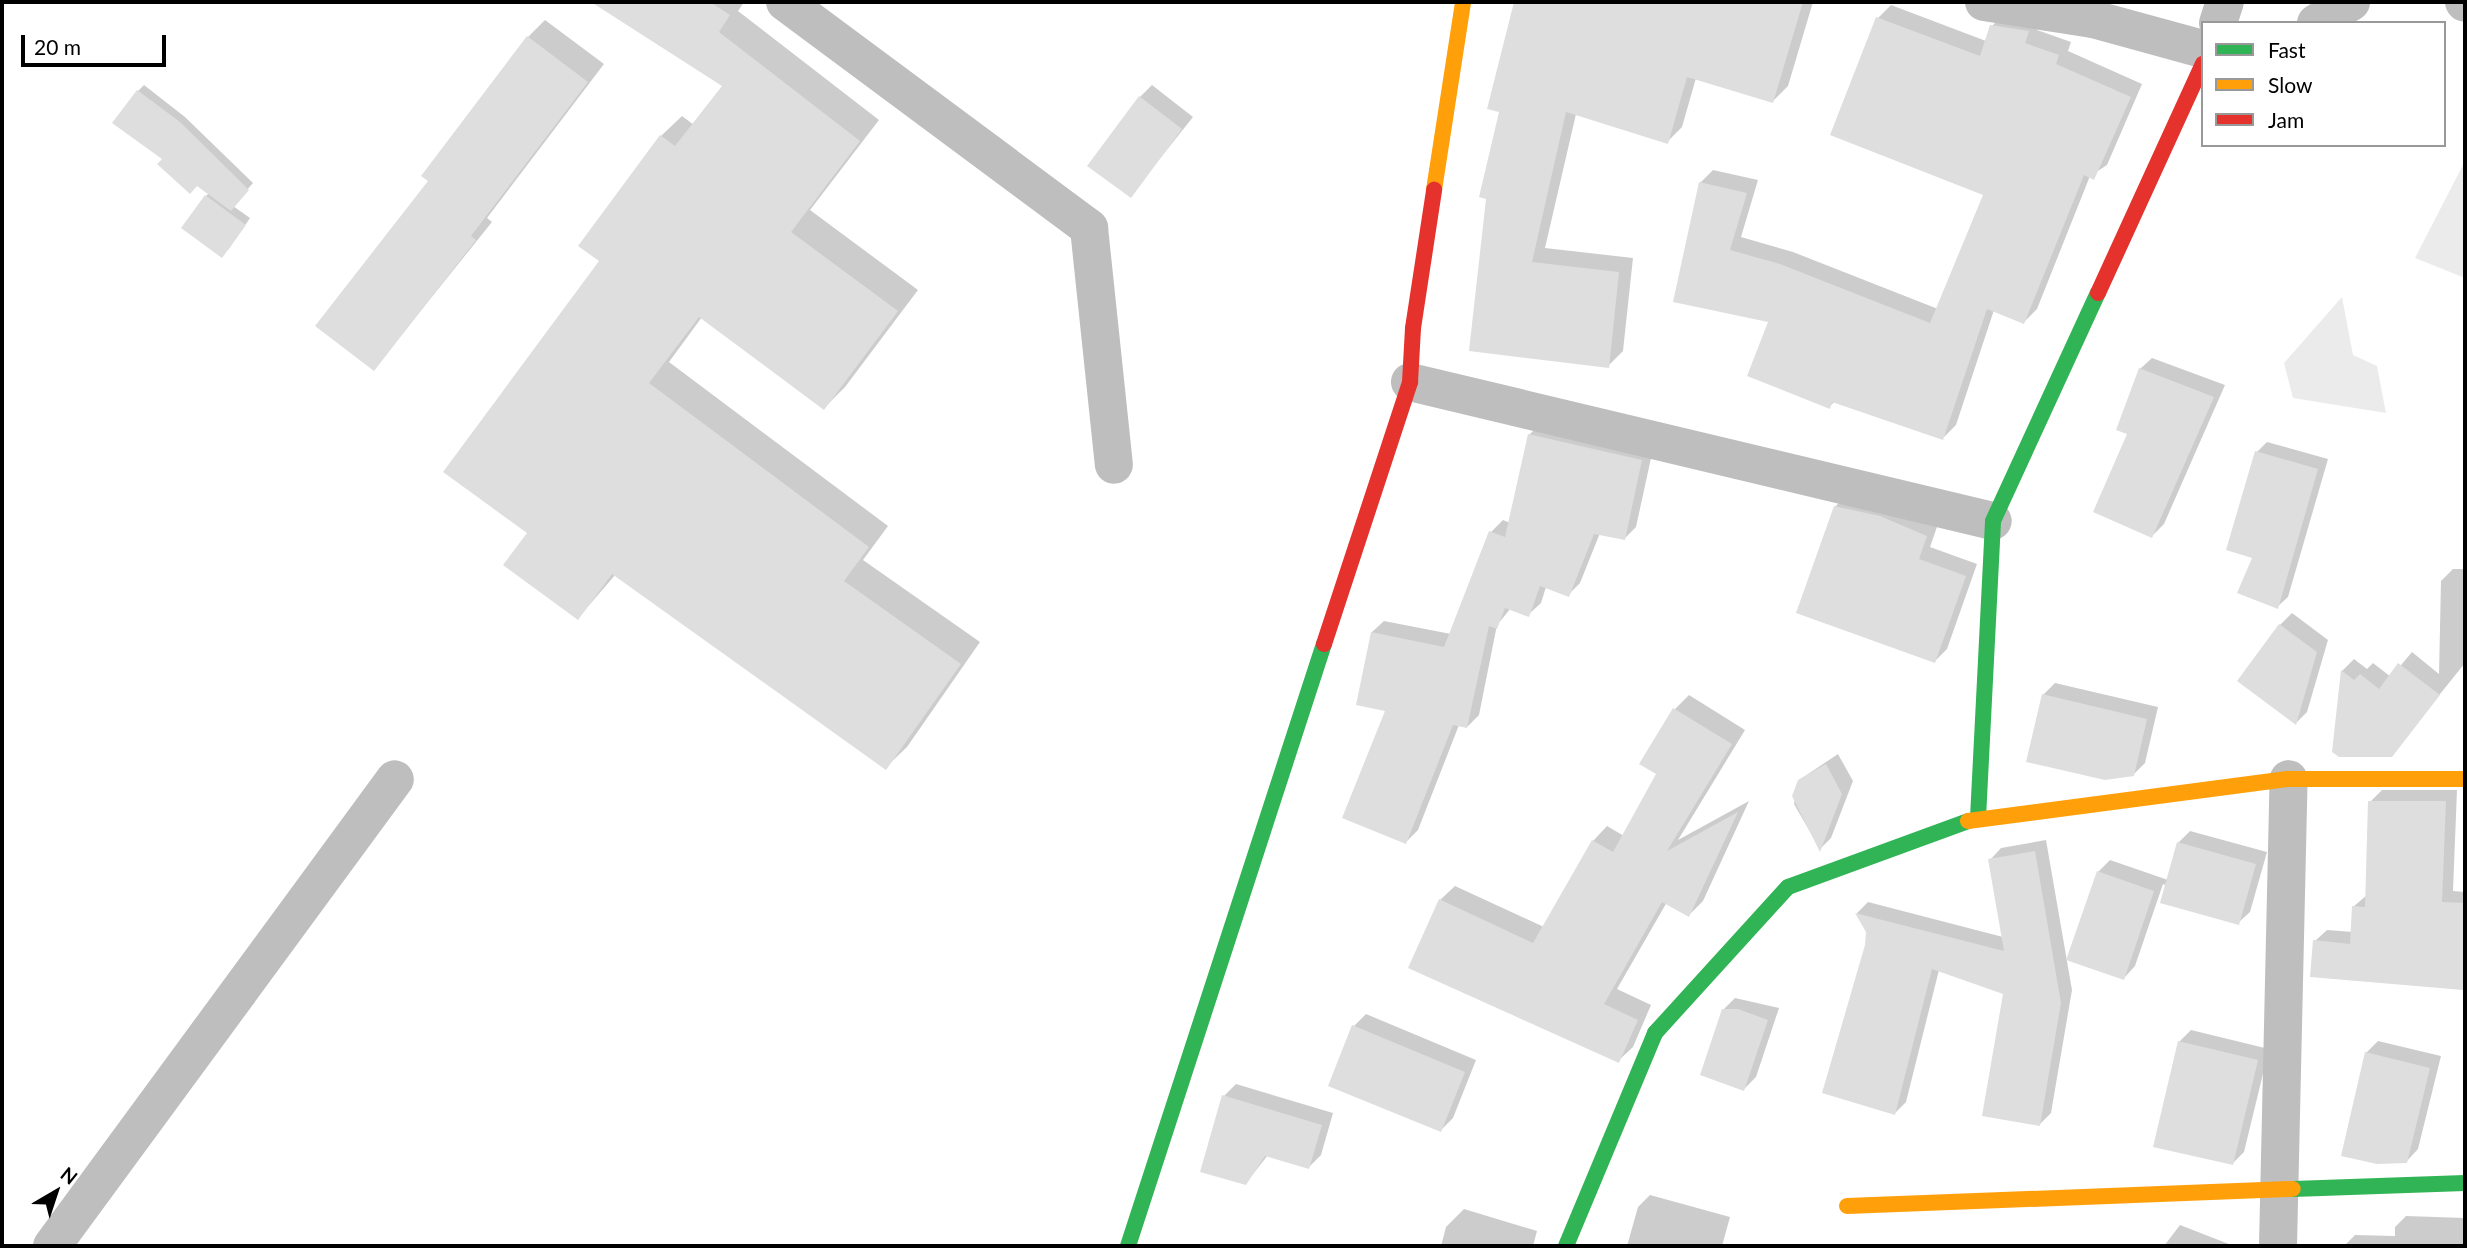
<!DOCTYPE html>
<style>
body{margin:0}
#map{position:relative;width:2467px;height:1248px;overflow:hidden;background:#fff;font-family:Lato,sans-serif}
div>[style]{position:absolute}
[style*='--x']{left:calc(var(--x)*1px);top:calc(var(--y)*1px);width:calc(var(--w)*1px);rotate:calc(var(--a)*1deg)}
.green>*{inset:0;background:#ebebeb}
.shadow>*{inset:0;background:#0003}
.building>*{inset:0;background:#dedede}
.street>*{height:38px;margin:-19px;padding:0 19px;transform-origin:19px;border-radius:19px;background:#bebebe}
.fast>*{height:16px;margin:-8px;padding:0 8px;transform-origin:8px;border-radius:8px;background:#30b455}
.slow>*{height:16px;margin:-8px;padding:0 8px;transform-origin:8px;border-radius:8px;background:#ff9f0a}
.jam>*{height:16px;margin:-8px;padding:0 8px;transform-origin:8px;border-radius:8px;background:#e5322d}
span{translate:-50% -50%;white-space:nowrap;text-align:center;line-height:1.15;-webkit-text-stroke:6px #fff;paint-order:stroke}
.frame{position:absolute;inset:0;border:4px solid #000;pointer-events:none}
.legend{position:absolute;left:2201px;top:21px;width:245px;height:126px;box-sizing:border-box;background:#fff;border:2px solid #999;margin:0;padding:9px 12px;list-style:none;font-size:21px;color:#000}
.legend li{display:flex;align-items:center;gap:14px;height:35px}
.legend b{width:35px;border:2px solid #999}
.north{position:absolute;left:21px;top:1157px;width:70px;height:70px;-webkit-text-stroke:5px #fff;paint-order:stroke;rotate:39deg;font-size:19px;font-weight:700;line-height:28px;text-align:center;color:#000}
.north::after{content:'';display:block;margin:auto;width:24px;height:32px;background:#000;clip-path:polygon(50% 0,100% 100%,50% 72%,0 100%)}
.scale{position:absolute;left:21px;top:35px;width:145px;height:32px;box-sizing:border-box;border:4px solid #000;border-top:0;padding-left:9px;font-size:21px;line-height:24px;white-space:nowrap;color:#000;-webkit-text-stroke:5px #fff;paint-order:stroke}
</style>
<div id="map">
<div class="green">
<div style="clip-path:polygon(2465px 161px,2465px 278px,2415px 258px)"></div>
<div style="clip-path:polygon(2342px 297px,2353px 355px,2377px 366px,2386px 413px,2293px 398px,2284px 363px)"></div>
</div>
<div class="shadow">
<div style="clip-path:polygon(641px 2px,744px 2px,738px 11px,879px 120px,810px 210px,918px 290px,845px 387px,824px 408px,702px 317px,669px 362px,888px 526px,863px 560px,980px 642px,907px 747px,886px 767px,616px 574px,578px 618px,529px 533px,602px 261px,580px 245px,661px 136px,682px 116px,694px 125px,725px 86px,628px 23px)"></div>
<div style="clip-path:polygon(1516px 2px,1813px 2px,1788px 86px,1773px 101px,1696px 78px,1682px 127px,1667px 142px,1576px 114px,1545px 248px,1633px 258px,1623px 351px,1608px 366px,1471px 350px,1501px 111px,1489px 108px)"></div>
<div style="clip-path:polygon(1891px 5px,1986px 41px,1992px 26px,2005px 13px,2040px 18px,2037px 30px,2071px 42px,2068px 51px,2142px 84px,2107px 165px,2090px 176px,2037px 309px,2024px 322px,1994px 310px,1956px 425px,1943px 438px,1835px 401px,1829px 407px,1770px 321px,1675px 300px,1700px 183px,1713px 170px,1758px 180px,1741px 237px,1793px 252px,1938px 309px,1985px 194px,1878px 18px)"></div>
<div style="clip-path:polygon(545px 20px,604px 64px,487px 218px,492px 222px,374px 369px,430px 181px,528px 37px)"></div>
<div style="clip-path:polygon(144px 85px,185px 117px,253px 183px,233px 206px,250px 218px,228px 250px,206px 196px,210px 192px,164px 159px,138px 91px)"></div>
<div style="clip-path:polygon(1152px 85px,1193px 117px,1130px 196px,1140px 97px)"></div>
<div style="clip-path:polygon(2152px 358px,2225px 385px,2164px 524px,2152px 536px,2129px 433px,2140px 369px)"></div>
<div style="clip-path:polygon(1541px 423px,1653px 449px,1636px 527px,1624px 539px,1600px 533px,1580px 583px,1568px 595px,1546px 587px,1541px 603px,1529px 614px,1511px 608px,1497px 625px,1479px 715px,1467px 727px,1459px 725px,1418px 830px,1406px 842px,1372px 632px,1384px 621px,1451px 634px,1491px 532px,1503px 520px,1510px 523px,1529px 435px)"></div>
<div style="clip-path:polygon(2267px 442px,2328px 459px,2288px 597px,2277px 607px,2254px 557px,2257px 452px)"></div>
<div style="clip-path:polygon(1847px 494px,1938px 524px,1930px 547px,1977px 564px,1947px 649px,1935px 661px,1835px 507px)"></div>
<div style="clip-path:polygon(2453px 569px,2465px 569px,2465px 663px,2391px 755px,2334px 752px,2342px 671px,2354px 659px,2367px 669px,2373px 663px,2391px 677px,2412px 652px,2439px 674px,2441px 581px)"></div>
<div style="clip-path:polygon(2292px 613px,2328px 640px,2307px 712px,2296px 723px,2280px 625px)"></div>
<div style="clip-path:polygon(2055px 683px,2158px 707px,2145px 763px,2133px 775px,2043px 695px)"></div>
<div style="clip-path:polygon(1689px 695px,1745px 730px,1678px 840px,1749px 801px,1703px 901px,1689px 915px,1667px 902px,1617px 989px,1651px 1005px,1633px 1047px,1618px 1061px,1440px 900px,1455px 886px,1544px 927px,1593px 841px,1607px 826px,1624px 836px,1659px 774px,1675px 709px)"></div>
<div style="clip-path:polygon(1838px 754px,1853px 781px,1831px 838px,1820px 849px,1794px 804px,1799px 780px)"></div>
<div style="clip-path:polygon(2382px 790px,2457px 790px,2453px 891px,2465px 892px,2462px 988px,2315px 941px,2327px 930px,2353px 932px,2353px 907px,2367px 895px,2370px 802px)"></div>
<div style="clip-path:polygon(2190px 831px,2267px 852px,2250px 912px,2238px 923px,2163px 884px,2135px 966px,2124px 978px,2098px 872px,2110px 860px,2168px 880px,2178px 843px)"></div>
<div style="clip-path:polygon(2046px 840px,2072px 990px,2051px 1113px,2040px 1124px,2005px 993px,1939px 970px,1906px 1102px,1895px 1113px,1868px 931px,1857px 913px,1868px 902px,2003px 937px,1990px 860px,2001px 848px)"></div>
<div style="clip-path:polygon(1735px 998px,1779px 1008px,1756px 1077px,1744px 1089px,1723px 1010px)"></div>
<div style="clip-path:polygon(1366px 1014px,1476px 1060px,1453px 1118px,1441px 1130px,1354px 1026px)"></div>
<div style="clip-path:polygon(2191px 1030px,2269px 1049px,2244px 1152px,2232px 1164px,2179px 1042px)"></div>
<div style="clip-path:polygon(2378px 1041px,2441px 1056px,2418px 1149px,2406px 1162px,2366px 1053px)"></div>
<div style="clip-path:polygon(1236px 1084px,1333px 1113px,1321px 1155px,1309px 1167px,1268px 1155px,1246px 1183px,1224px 1096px)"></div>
<div style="clip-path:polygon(1650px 1195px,1730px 1217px,1722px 1246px,1627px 1246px,1638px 1207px)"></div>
<div style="clip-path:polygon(1464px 1209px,1537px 1231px,1533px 1246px,1441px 1246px,1446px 1227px)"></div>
<div style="clip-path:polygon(2406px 1216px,2465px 1218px,2465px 1246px,2344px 1246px,2355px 1235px,2395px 1236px,2395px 1227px)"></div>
<div style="clip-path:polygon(2180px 1225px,2234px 1246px,2164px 1246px)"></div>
</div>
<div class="building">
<div style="clip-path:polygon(591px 2px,710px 2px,730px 15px,719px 32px,860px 141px,791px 232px,898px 311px,824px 410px,699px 317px,649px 383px,869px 547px,844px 581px,961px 664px,886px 770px,612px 574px,578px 620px,503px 565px,527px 533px,443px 472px,599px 261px,578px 246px,660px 135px,675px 146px,722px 86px)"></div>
<div style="clip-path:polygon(1514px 2px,1803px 2px,1773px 103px,1687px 77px,1668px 144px,1566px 112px,1532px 262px,1619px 272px,1609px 368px,1469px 351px,1486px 199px,1479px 197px,1499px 112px,1487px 109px)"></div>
<div style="clip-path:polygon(1876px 17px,1980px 56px,1990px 25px,2029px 31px,2025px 43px,2059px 55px,2056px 64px,2131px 97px,2094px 180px,2084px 175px,2024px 324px,1987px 309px,1943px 440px,1832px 402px,1830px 409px,1747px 376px,1768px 322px,1673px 302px,1699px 182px,1747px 193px,1730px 250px,1780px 264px,1930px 323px,1983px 195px,1830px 135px)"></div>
<div style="clip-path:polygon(527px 36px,588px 82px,471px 236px,476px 240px,374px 371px,315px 326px,428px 181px,421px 176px)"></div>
<div style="clip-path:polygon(137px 90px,180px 122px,249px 190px,231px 211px,197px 186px,190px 194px,157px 164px,162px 159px,112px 123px)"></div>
<div style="clip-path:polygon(1139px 96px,1182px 129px,1131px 198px,1087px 166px)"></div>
<div style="clip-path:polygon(205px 195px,246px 225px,222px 258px,181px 228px)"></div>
<div style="clip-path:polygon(2139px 368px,2214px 397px,2152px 538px,2093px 512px,2127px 434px,2116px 430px)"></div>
<div style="clip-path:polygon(1528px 434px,1642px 460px,1625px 540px,1594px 534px,1569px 597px,1540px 586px,1529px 617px,1505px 608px,1497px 629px,1489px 626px,1467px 728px,1453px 725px,1406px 844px,1342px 818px,1385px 711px,1356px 705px,1371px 632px,1444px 647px,1489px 531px,1505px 537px)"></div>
<div style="clip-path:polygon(2255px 451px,2318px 469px,2278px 609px,2237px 593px,2252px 558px,2226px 550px)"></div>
<div style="clip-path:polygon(1834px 506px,1880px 516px,1927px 536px,1919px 559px,1966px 576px,1935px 663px,1796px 613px)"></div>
<div style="clip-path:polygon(2279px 624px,2317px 652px,2296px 725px,2237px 681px)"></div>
<div style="clip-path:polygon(2398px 663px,2440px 695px,2392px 757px,2339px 757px,2332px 752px,2341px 670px,2354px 680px,2360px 674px,2379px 689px)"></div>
<div style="clip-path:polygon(2042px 694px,2147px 719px,2134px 776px,2105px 780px,2026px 762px)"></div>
<div style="clip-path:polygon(1673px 708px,1732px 744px,1667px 851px,1738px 812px,1689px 917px,1662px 902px,1604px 1004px,1638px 1020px,1619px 1063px,1408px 968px,1439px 899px,1533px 943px,1592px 840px,1613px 852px,1656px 774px,1639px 764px)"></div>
<div style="clip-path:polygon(1826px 764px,1842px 794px,1820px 852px,1792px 796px,1798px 780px)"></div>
<div style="clip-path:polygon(2368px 801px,2446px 801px,2442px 902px,2465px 903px,2463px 990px,2310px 977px,2313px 940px,2350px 944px,2352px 906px,2365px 907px)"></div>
<div style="clip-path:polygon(2177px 842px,2256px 864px,2239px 925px,2160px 903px)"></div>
<div style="clip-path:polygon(2035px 851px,2061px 1003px,2040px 1126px,1982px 1116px,2003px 994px,1932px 969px,1895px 1115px,1822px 1093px,1865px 945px,1866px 932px,1855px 913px,2004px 951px,1988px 859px)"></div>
<div style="clip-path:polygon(2097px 871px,2154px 891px,2124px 980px,2066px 960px)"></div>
<div style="clip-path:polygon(1722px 1009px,1738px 1009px,1768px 1020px,1744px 1091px,1700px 1075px)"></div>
<div style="clip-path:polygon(1352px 1025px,1465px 1072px,1441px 1132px,1328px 1086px)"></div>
<div style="clip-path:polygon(2178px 1041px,2258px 1060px,2233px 1165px,2153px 1147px)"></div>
<div style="clip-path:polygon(2365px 1052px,2430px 1068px,2407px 1163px,2377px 1164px,2341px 1156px)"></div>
<div style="clip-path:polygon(1222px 1095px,1322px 1125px,1309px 1169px,1265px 1156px,1246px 1185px,1200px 1172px)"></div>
</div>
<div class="street">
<div style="--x:785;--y:2;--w:379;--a:36.6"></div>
<div style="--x:1089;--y:228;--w:238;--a:84"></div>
<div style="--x:1984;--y:2;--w:110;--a:8.9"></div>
<div style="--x:2093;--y:19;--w:114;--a:15.3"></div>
<div style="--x:2464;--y:2;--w:1;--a:45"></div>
<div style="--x:2218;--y:23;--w:22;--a:-72"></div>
<div style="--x:2316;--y:23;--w:41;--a:-31"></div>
<div style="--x:1410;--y:382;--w:599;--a:13.41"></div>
<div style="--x:52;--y:1246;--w:579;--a:-53.7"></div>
<div style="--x:2278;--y:1246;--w:467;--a:-88.7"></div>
</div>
<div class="fast">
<div style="--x:1978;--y:818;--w:297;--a:-87.1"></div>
<div style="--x:1993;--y:521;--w:251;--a:-65.3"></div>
<div style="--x:2293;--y:1189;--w:172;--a:-2"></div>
<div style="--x:1128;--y:1246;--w:633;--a:-71.97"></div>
<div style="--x:1566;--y:1246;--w:231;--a:-67.3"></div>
<div style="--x:1655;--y:1033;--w:197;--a:-47.7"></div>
<div style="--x:1788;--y:887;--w:192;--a:-20.1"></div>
</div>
<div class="slow">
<div style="--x:1434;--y:190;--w:190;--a:-81.2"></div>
<div style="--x:1968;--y:821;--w:324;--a:-7.5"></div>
<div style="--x:2289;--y:779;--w:176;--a:0"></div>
<div style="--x:1847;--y:1206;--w:446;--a:-2.2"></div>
</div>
<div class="jam">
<div style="--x:2098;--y:293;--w:252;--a:-65.4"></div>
<div style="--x:1324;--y:644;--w:276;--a:-71.8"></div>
<div style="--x:1410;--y:382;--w:54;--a:-86.8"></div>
<div style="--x:1413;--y:328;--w:140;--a:-81.3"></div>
</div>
<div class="frame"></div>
<ul class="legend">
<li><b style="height:9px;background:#30b455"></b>Fast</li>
<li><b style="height:9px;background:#ff9f0a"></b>Slow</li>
<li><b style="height:9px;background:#e5322d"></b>Jam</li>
</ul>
<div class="north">N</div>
<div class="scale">20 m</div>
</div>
